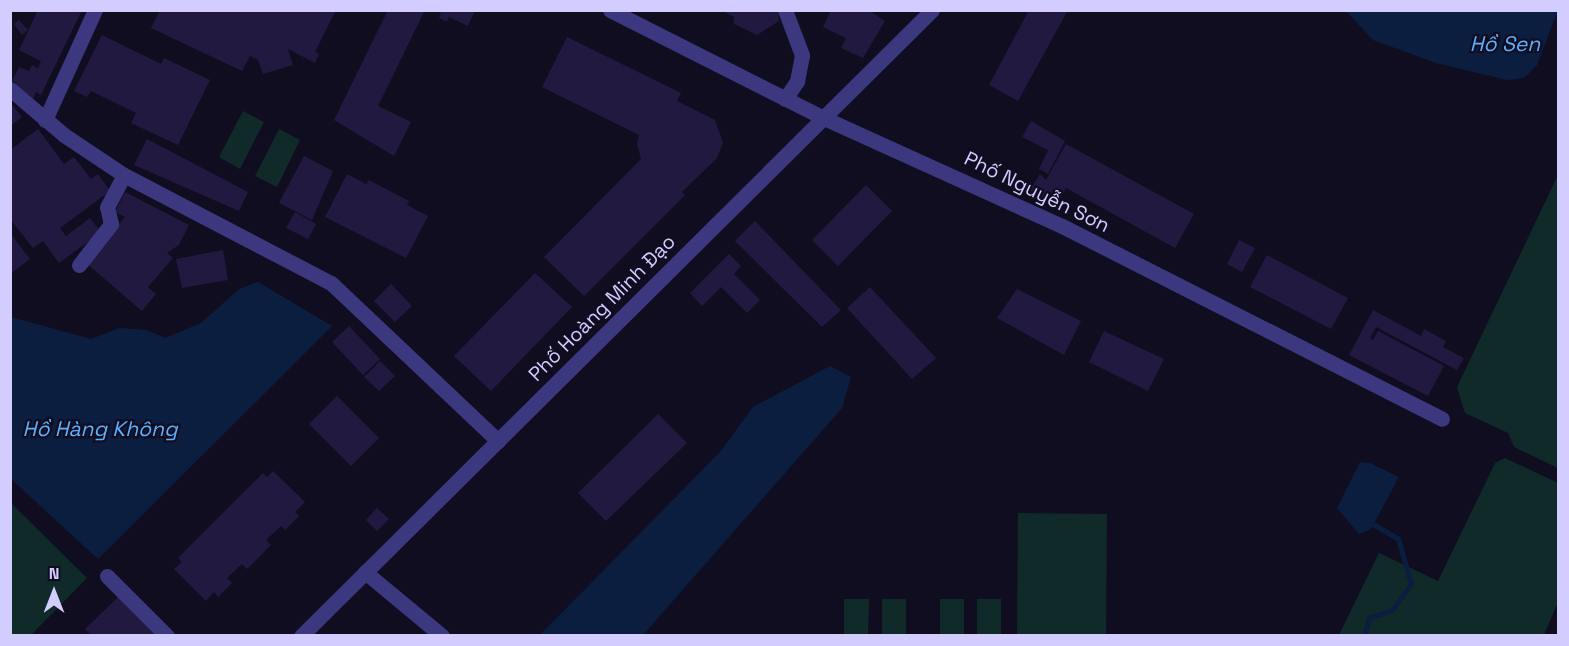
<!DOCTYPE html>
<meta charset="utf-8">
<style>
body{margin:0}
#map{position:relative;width:1569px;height:646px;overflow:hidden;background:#100d20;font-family:"Space Grotesk",sans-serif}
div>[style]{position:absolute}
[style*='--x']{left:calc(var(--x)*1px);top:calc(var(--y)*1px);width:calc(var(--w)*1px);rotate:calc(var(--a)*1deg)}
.green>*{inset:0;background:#102a29}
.water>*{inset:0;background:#0b1e40}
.stream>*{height:4.5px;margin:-2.25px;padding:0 2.25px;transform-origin:2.25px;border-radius:2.25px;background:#0b1e40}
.building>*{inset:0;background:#221941}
.minor>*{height:15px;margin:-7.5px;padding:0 7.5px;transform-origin:7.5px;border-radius:7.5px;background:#3c387f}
span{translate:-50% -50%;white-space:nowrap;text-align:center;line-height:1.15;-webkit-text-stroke:4.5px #100d20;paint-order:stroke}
.street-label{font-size:20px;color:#d2ccff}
.water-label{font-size:21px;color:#5bb0fe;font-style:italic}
.frame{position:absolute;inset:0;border:12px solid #d2ccff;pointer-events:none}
.north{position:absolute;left:24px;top:562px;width:60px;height:60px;-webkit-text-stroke:4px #100d20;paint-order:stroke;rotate:0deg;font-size:16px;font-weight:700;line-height:24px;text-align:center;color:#d2ccff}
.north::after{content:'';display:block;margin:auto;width:21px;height:27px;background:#d2ccff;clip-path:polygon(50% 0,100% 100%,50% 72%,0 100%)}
</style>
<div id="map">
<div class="green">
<div style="clip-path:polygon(243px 111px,264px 122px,240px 169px,219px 157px)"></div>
<div style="clip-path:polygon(279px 129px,300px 140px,277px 187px,255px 176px)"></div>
<div style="clip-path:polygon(1558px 175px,1558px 468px,1514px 447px,1508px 433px,1465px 413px,1457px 387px)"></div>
<div style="clip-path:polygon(1505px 458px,1558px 483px,1558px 602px,1544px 635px,1339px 635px,1379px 553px,1438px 581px,1495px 463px)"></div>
<div style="clip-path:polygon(11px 503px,87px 578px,31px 635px,11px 635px)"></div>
<div style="clip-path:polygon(1018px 513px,1107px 514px,1106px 635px,1017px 635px)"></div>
<div style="clip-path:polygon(844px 599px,869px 599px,868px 635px,844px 635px)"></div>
<div style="clip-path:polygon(882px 599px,906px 599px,906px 635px,882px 635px)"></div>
<div style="clip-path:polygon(940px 599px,964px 599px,964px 635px,940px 635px)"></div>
<div style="clip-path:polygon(977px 599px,1001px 599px,1001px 635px,977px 635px)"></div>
</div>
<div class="water">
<div style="clip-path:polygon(1558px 10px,1537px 65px,1524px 78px,1507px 80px,1436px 63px,1373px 40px,1346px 11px)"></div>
<div style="clip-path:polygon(258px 282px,332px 326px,98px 559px,11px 479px,11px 317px,91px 339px,120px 328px,146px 330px,165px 338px,201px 323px,239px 289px)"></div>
<div style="clip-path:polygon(830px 366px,851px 377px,842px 408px,643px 635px,540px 635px,720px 452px,753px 407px)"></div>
<div style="clip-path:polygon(1360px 462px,1370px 463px,1399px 477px,1371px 529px,1359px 534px,1337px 508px)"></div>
</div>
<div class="stream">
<div style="--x:1364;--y:636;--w:19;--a:-74"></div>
<div style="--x:1369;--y:618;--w:24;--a:-19"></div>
<div style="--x:1392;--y:610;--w:32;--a:-54"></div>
<div style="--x:1411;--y:584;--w:47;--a:-106.1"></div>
<div style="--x:1398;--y:539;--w:28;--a:-150"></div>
</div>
<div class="building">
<div style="clip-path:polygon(38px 10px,82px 10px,41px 95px,36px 92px,33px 99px,12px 89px,16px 83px,12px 81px,19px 67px,29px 71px,32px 65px,38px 68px,41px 61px,19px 50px)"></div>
<div style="clip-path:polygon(160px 10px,336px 10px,315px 52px,319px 54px,315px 63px,288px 49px,293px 65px,263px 74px,258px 60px,250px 56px,242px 71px,151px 28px)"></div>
<div style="clip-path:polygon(388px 10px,425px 10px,378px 106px,411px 122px,394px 156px,334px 120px)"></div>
<div style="clip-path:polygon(435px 10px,475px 10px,468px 26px,449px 17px,447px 22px,439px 18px,441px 13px)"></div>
<div style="clip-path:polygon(721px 10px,778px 10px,779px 21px,757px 35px,734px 24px,734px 17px)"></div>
<div style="clip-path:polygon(831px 10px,868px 10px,885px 21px,863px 58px,841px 48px,846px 38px,823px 27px)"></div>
<div style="clip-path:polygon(1029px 10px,1068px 10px,1018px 101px,989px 85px)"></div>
<div style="clip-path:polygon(19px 20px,28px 30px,22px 35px,14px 24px)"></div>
<div style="clip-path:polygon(102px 35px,161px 64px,164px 58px,210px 80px,178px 145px,131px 123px,136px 113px,91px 91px,87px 97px,74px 91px)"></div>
<div style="clip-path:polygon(567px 37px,681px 93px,677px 101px,715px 120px,723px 143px,717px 158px,682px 192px,685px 195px,584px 296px,544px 257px,641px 159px,637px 143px,639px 135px,542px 87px)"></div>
<div style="clip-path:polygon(10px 102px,22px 117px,10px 126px)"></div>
<div style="clip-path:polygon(1031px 121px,1065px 141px,1048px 174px,1039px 169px,1048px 150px,1022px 137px)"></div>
<div style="clip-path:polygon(38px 129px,64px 164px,74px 157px,91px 179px,98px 174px,110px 191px,60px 228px,66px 236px,90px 218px,101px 232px,59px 263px,43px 241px,33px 248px,10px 219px,10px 150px)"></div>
<div style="clip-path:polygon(147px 139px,248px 192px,239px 211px,134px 165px)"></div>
<div style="clip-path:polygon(1066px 144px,1194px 214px,1175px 248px,1066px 188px,1056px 205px,1030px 190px,1040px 174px,1046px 180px)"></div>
<div style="clip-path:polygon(304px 156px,333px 171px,312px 220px,279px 203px)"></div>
<div style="clip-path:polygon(347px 174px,366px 184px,369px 180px,409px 201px,407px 205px,428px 216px,406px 258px,325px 217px)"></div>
<div style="clip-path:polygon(866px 185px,892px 211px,838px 266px,812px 240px)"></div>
<div style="clip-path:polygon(125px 192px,189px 225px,179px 245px,167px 253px,173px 258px,148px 287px,156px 294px,142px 311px,86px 263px,125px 217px,115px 212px)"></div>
<div style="clip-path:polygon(295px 212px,316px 224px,308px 239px,286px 228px)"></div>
<div style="clip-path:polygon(755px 221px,841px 310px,822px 327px,735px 241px)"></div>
<div style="clip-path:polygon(10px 233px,30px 259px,10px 274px)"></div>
<div style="clip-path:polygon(1239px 240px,1255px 248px,1242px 272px,1227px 264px)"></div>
<div style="clip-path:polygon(223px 250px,228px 280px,182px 288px,176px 259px)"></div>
<div style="clip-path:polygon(729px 254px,741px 266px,734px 274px,760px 300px,747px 313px,721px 287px,702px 306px,690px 293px)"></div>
<div style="clip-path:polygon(1267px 255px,1348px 298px,1331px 329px,1250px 287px)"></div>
<div style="clip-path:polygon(535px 273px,572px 307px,491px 391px,454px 356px)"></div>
<div style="clip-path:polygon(391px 284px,412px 306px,395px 322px,374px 301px)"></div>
<div style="clip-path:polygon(870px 287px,936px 358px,912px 379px,847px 308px)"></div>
<div style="clip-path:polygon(1017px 289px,1081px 321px,1064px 355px,997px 318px)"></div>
<div style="clip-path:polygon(1373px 310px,1421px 336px,1424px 329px,1446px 341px,1443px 347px,1464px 358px,1457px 370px,1376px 327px,1370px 338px,1373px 340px,1378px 331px,1444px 366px,1428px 396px,1349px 355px)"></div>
<div style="clip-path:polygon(349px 326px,380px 359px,363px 375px,332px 342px)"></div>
<div style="clip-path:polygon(1104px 331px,1164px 359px,1148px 391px,1089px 362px)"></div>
<div style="clip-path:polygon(380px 361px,395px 376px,379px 391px,364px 377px)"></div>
<div style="clip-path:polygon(337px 396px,379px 438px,351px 466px,309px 424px)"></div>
<div style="clip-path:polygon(658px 414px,687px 443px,606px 521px,578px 493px)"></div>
<div style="clip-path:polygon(273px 471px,305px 502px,295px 512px,299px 516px,285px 530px,281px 526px,266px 540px,271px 545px,247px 569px,242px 564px,227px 578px,232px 583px,218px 597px,214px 592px,206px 601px,174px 569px,182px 562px,178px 558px,263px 473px,267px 477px)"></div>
<div style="clip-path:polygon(377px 508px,389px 519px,377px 531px,366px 520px)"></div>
<div style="clip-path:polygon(118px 597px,157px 636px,92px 636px,85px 629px)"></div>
</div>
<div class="minor">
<div style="--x:610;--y:10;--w:242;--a:26.8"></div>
<div style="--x:826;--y:119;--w:259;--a:24.4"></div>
<div style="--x:1062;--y:226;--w:426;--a:26.9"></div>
<div style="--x:10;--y:89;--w:71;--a:40.4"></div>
<div style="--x:64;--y:135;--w:72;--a:33.7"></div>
<div style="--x:124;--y:175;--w:233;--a:27.6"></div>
<div style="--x:331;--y:283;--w:230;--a:43.4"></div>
<div style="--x:785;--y:99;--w:22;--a:-56"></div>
<div style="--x:797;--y:81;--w:26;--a:-79"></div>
<div style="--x:802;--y:55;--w:48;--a:-110.7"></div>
<div style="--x:45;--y:120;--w:121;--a:-65.6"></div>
<div style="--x:79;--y:265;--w:52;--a:-52"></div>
<div style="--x:111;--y:224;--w:17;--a:-103"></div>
<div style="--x:107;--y:207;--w:36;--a:-62"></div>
<div style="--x:365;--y:572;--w:100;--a:39.7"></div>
<div style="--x:107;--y:576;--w:85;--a:45"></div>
<div style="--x:301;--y:636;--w:889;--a:-44.77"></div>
</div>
<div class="street-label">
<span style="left:1037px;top:192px;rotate:26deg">Phố Nguyễn Sơn</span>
<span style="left:602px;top:308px;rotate:-45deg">Phố Hoàng Minh Đạo</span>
</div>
<div class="water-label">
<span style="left:1505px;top:44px">Hồ Sen</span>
<span style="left:100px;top:429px">Hồ Hàng Không</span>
</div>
<div class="frame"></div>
<div class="north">N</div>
</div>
